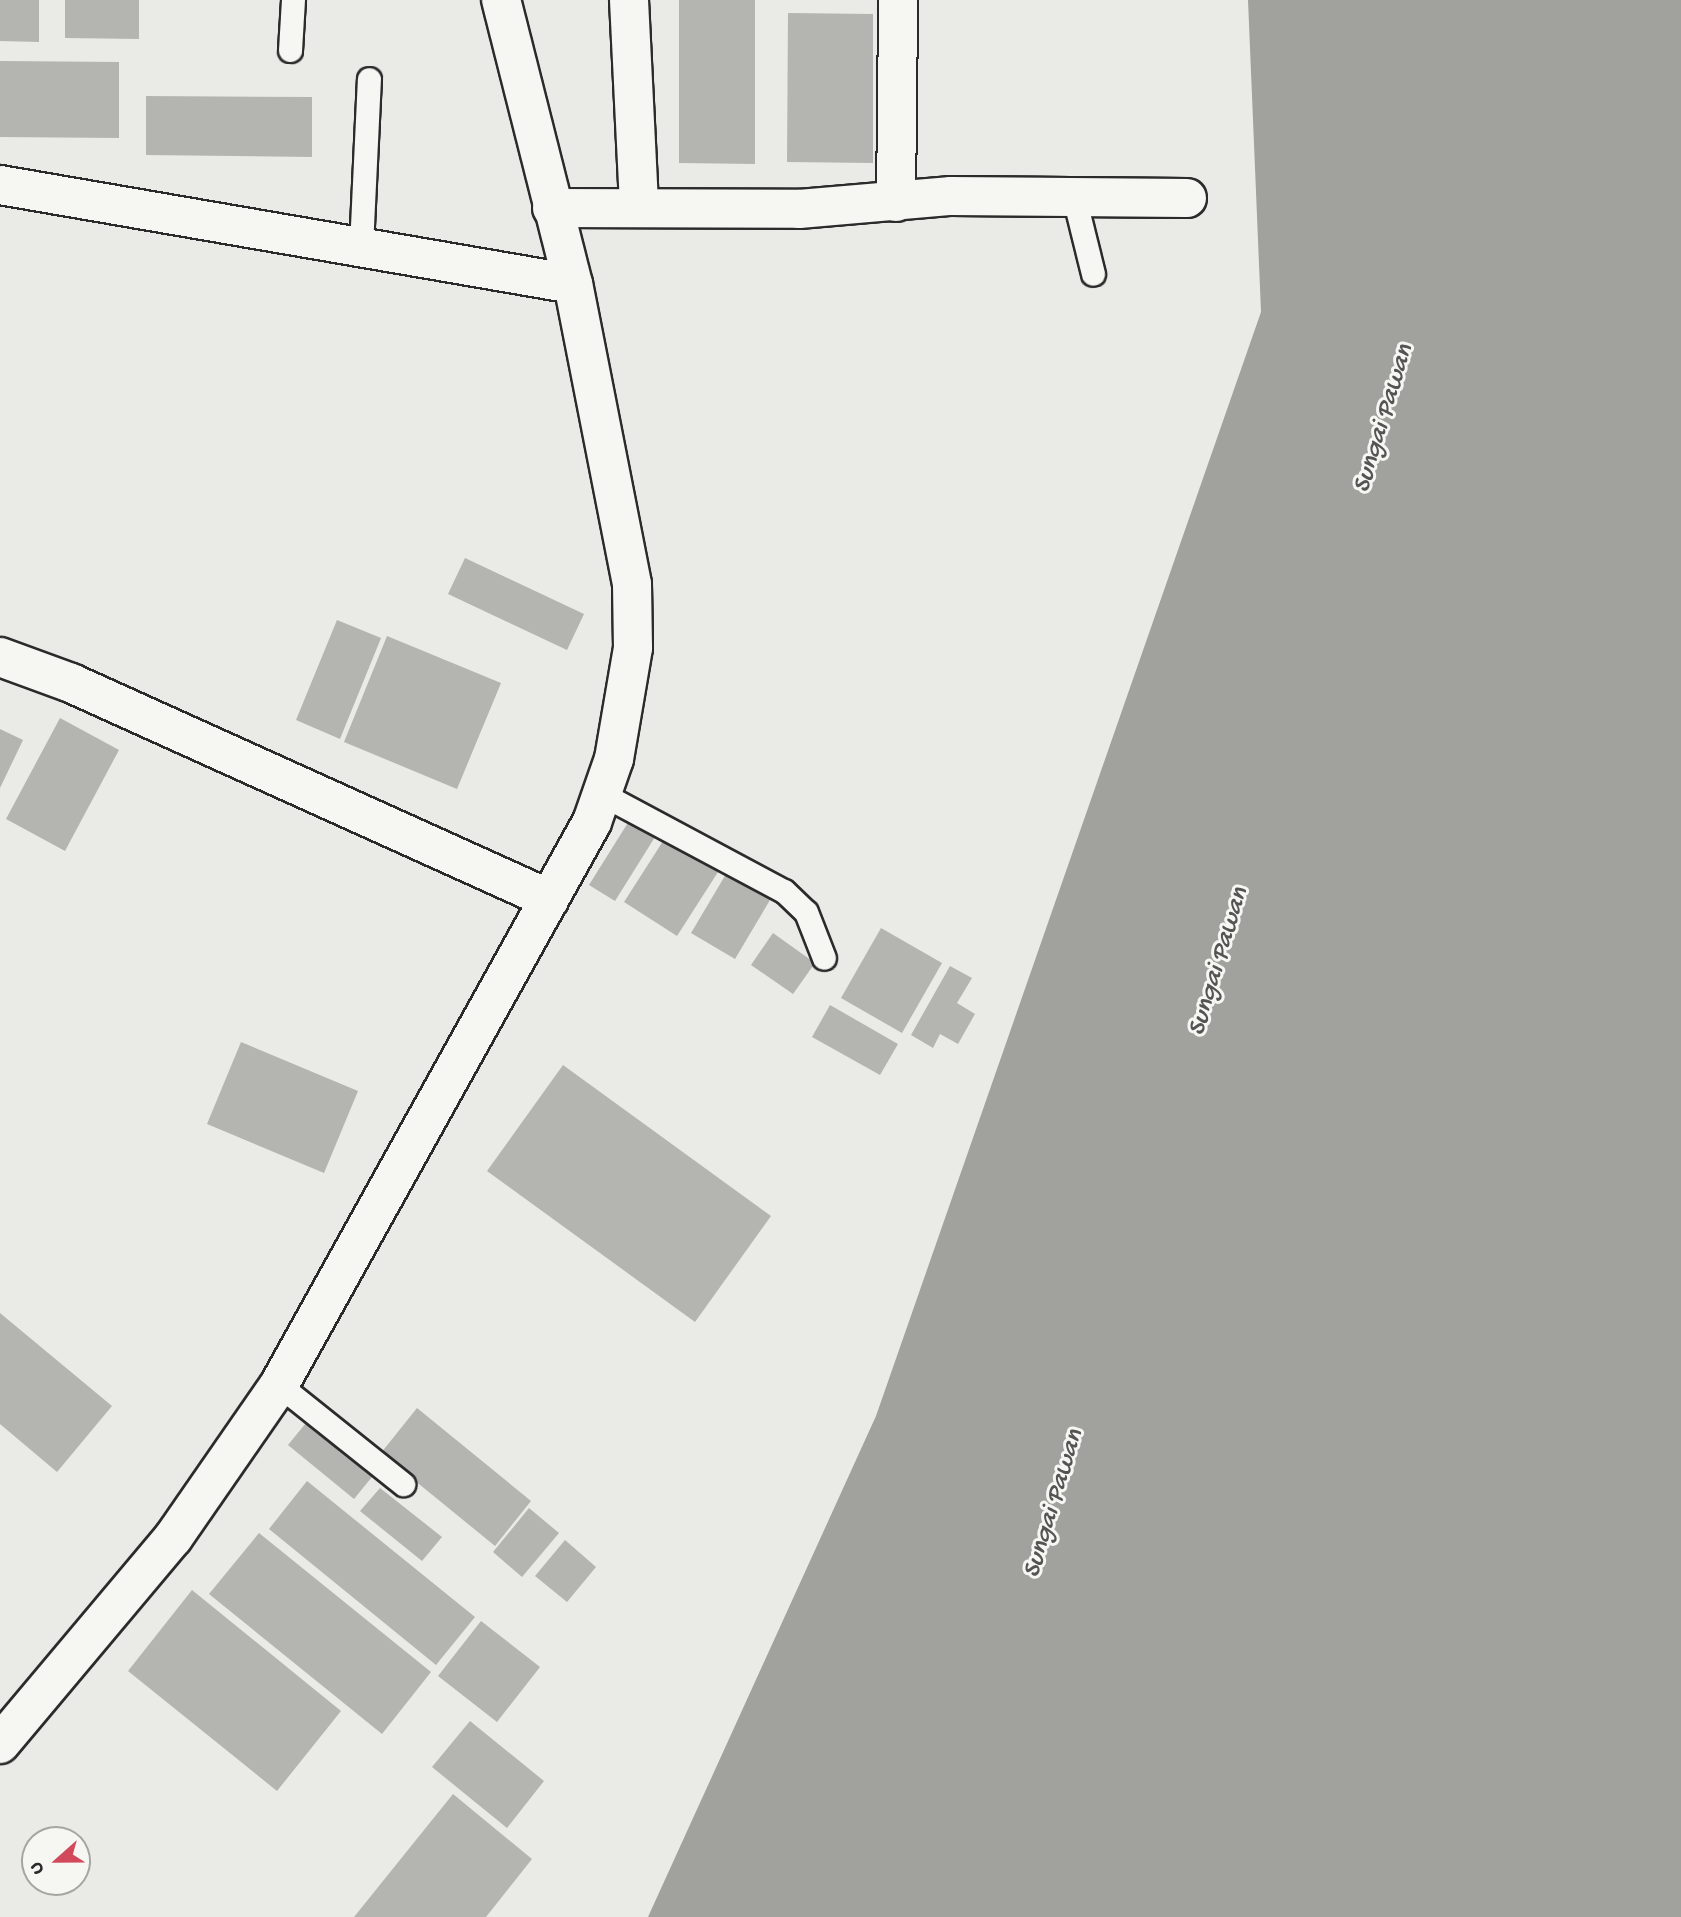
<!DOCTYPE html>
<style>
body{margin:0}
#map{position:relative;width:1681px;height:1917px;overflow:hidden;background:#eaeae6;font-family:"Gochi Hand",sans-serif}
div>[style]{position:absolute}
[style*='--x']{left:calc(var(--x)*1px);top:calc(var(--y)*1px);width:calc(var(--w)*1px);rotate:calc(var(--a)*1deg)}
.water>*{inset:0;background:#a1a19e}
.building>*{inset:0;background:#b4b4b1}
.roads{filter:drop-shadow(2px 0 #2b2b2b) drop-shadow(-2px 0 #2b2b2b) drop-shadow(0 2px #2b2b2b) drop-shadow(0 -2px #2b2b2b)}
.service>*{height:23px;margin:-11.5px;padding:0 11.5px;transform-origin:11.5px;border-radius:11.5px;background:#f6f6f2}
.minor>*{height:38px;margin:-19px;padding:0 19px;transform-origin:19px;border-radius:19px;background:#f6f6f2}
.primary>*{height:38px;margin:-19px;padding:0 19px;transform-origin:19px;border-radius:19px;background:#f6f6f2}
span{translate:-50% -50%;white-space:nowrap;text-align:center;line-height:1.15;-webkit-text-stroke:6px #f6f6f2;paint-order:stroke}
.water-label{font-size:26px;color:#545453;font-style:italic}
.north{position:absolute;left:21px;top:1826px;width:70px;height:70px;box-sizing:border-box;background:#f6f6f2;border:2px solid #a5a5a2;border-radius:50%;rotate:249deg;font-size:19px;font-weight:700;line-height:28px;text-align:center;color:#2b2b2b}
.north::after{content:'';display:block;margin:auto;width:24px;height:32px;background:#d1495b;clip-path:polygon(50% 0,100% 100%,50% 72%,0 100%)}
</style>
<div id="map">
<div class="water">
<div style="clip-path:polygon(1248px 0,1681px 0,1681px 1917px,648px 1917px,876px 1416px,1261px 312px)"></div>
</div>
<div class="building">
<div style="clip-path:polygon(0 0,39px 0,39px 42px,0 41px)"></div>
<div style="clip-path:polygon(65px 0,139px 0,139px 39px,65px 38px)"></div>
<div style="clip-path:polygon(679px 0,755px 0,755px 164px,679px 163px)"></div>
<div style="clip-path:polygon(788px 13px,873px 14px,873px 163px,787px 162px)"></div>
<div style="clip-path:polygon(0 61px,119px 62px,119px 138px,0 137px)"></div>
<div style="clip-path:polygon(146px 96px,312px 97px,312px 157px,146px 155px)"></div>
<div style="clip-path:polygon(465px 558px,584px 614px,567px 650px,448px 594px)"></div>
<div style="clip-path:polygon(337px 620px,381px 638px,340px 739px,296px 720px)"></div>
<div style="clip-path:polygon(387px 636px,501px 683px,457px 789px,344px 742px)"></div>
<div style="clip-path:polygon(60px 718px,119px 750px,65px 851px,6px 819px)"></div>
<div style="clip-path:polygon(0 729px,23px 740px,0 788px)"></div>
<div style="clip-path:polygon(629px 821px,655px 837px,615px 901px,589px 885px)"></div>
<div style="clip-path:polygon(665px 838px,718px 872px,677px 936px,624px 902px)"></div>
<div style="clip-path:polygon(729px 869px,773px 895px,735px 959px,691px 933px)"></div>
<div style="clip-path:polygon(881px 928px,942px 963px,902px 1033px,841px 998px)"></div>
<div style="clip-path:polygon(773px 933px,815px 963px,793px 994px,751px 965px)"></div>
<div style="clip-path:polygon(950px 966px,972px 978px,957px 1003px,975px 1014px,958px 1044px,940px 1034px,933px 1048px,911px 1035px)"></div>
<div style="clip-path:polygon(830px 1005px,898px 1044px,880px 1075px,812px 1037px)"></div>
<div style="clip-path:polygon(241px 1042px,358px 1091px,324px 1173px,207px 1124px)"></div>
<div style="clip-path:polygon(563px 1065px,771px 1216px,695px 1322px,487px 1171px)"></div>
<div style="clip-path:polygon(0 1313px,112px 1406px,57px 1472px,0 1424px)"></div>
<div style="clip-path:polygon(417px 1408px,531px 1501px,495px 1546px,381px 1453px)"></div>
<div style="clip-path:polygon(310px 1418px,376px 1472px,354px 1499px,288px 1445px)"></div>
<div style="clip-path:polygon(307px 1481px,475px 1617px,436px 1665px,269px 1529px)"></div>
<div style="clip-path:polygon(380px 1488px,442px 1537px,422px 1561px,360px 1511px)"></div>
<div style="clip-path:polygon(529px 1508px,559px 1533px,522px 1577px,493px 1552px)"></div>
<div style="clip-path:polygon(259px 1533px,431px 1672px,382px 1734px,209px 1594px)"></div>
<div style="clip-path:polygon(565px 1540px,596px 1567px,567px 1602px,535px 1576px)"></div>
<div style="clip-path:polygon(192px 1590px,341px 1711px,277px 1791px,128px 1671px)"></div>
<div style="clip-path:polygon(481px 1621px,540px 1667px,497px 1722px,438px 1676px)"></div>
<div style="clip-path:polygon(470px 1721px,544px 1781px,507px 1828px,432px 1767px)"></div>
<div style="clip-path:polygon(453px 1794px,532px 1859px,486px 1917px,354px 1917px)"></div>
</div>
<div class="roads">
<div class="service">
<div style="--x:290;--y:50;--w:50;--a:-86.6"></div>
<div style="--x:1074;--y:197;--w:79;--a:76.1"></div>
<div style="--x:361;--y:247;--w:168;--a:-87.3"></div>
<div style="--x:602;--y:794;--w:206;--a:28.1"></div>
<div style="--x:784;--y:891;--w:30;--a:44"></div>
<div style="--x:806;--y:912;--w:49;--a:68.6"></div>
<div style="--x:279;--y:1385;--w:159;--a:38.6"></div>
</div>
<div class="minor">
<div style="--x:629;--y:0;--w:207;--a:87.2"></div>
<div style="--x:0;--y:185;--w:581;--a:9.8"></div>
<div style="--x:896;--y:202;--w:202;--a:-89.4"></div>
<div style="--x:552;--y:208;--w:247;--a:0.2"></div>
<div style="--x:799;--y:209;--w:153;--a:-4.9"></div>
<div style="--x:951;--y:196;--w:236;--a:0.5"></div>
<div style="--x:0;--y:657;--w:76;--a:20.1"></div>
<div style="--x:71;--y:683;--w:525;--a:24.32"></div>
</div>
<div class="primary">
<div style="--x:0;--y:1744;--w:269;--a:-50"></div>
<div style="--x:173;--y:1538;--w:186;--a:-55.3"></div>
<div style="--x:279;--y:1385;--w:644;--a:-60.93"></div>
<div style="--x:592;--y:822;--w:67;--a:-70.8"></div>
<div style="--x:614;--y:759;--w:113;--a:-80.3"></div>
<div style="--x:633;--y:648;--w:64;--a:-90.9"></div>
<div style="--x:632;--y:584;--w:306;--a:-101.1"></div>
<div style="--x:573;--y:284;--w:293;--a:-104.2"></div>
</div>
</div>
<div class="water-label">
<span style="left:1385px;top:419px;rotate:-73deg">Sungai Pawan</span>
<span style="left:1220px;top:962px;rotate:-73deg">Sungai Pawan</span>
<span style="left:1055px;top:1504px;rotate:-73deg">Sungai Pawan</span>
</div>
<div class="north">U</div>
</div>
